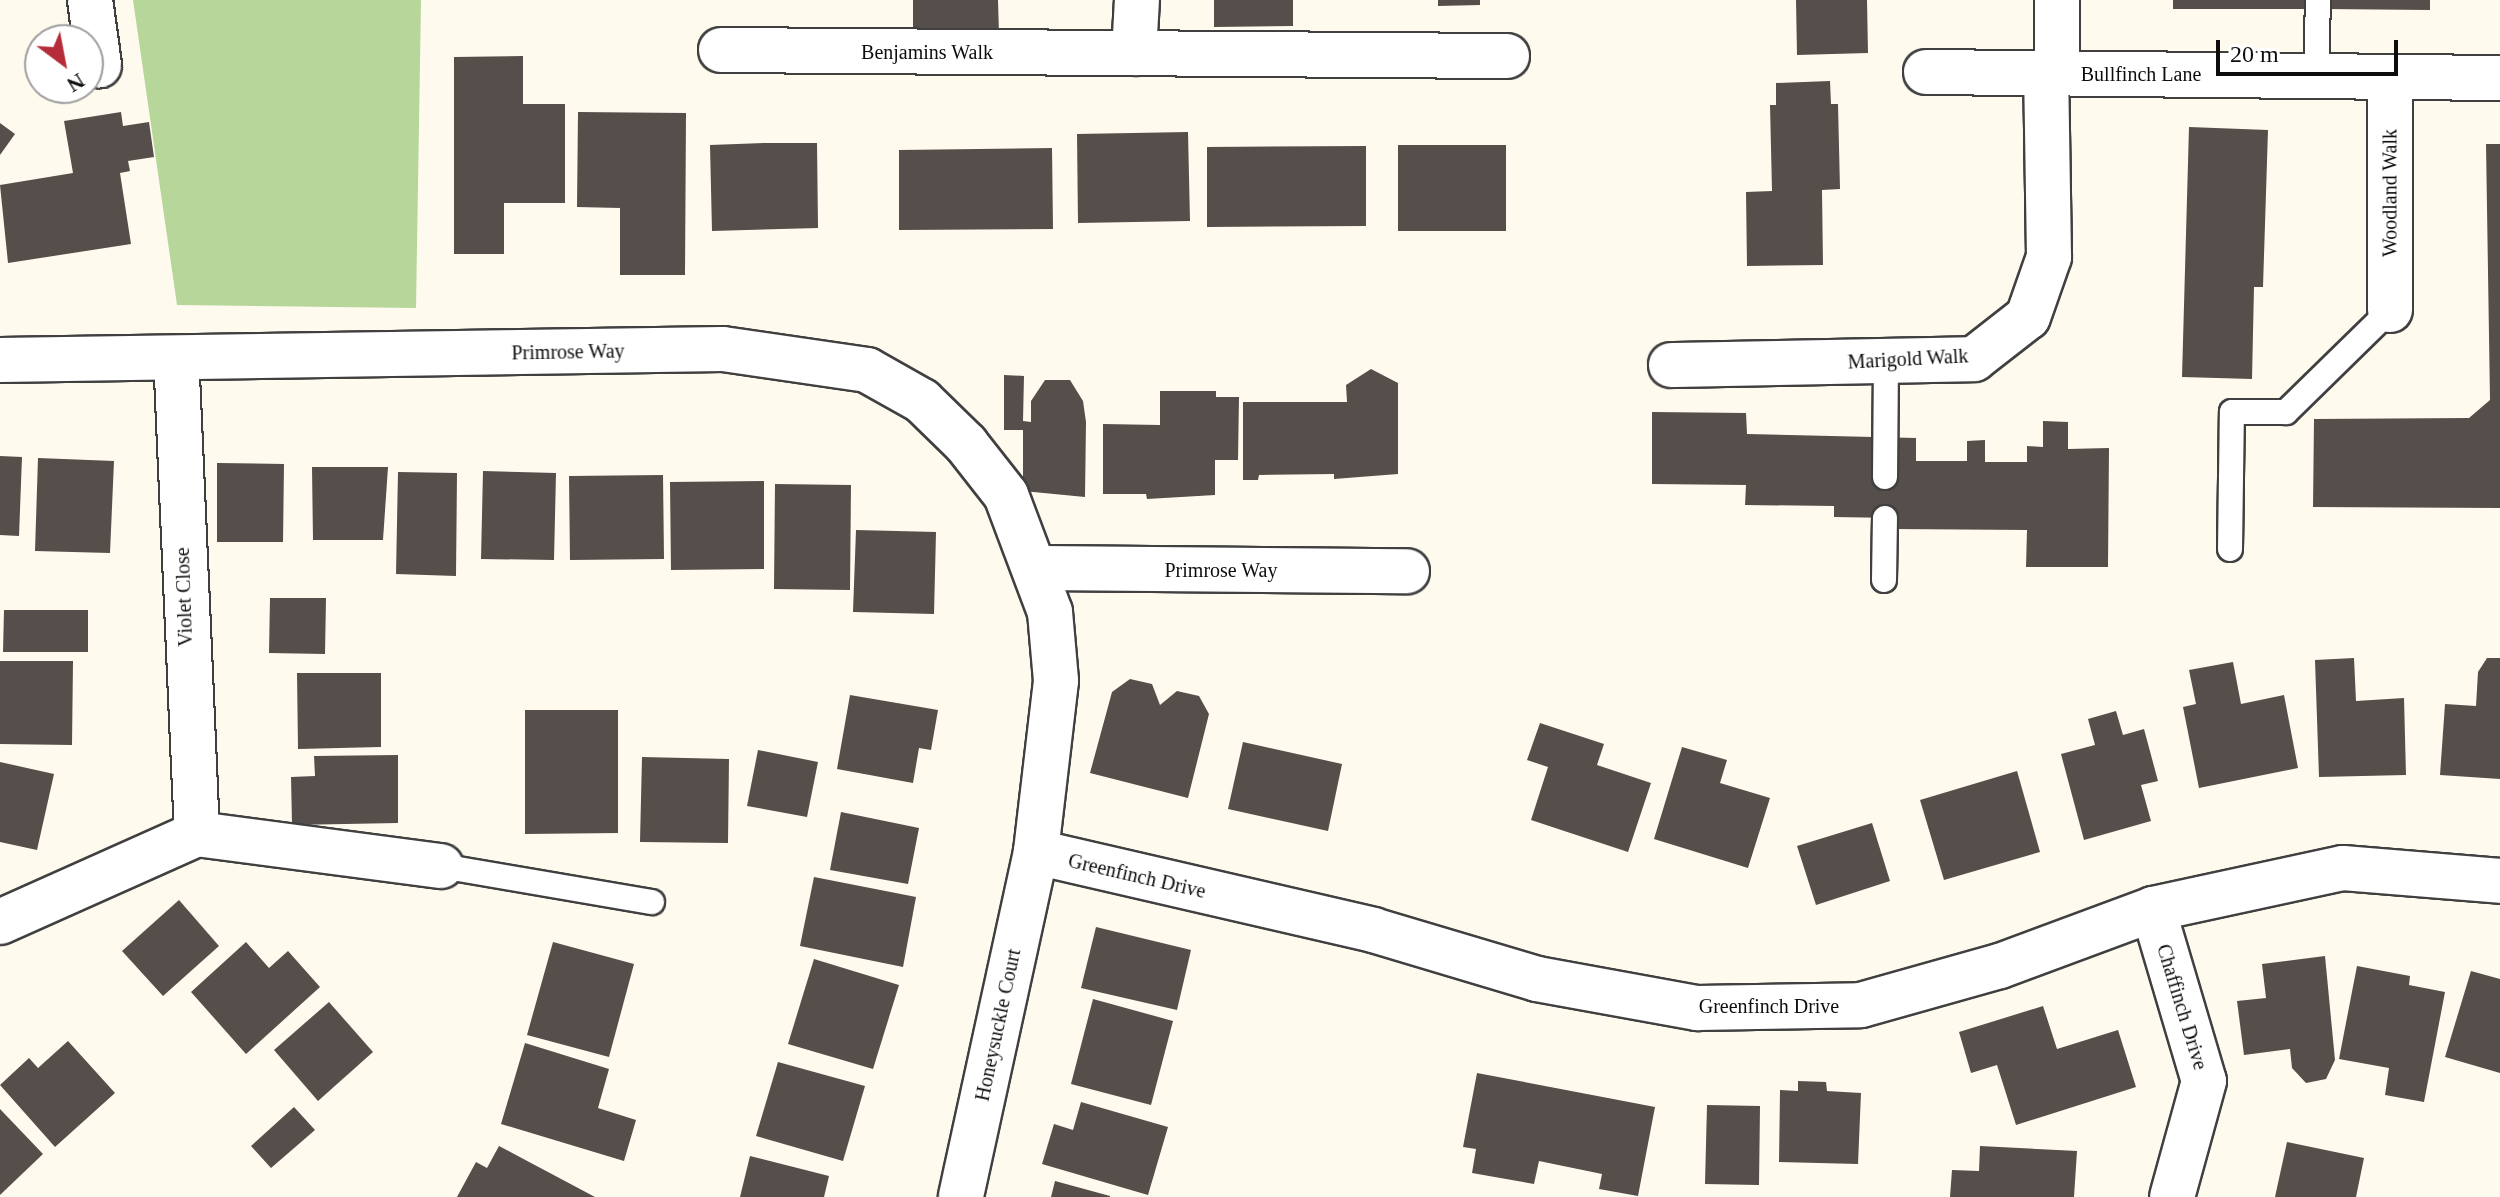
<!DOCTYPE html>
<style>
body{margin:0}
#map{position:relative;width:2500px;height:1197px;overflow:hidden;background:#fefaee;font-family:"Times New Roman",serif}
div>[style]{position:absolute}
[style*='--x']{left:calc(var(--x)*1px);top:calc(var(--y)*1px);width:calc(var(--w)*1px);rotate:calc(var(--a)*1deg)}
.forest>*{inset:0;background:#b7d69a}
.building>*{inset:0;background:#554e4a}
.roads{filter:drop-shadow(2px 0 #404040) drop-shadow(-2px 0 #404040) drop-shadow(0 2px #404040) drop-shadow(0 -2px #404040)}
.lane>*{height:24px;margin:-12px;padding:0 12px;transform-origin:12px;border-radius:12px;background:#fff}
.street>*{height:44px;margin:-22px;padding:0 22px;transform-origin:22px;border-radius:22px;background:#fff}
span{translate:-50% -50%;white-space:nowrap;text-align:center;line-height:1.15;-webkit-text-stroke:8px #fff;paint-order:stroke}
.street-label{font-size:20px;color:#0d0d0d}
.north{position:absolute;left:24px;top:24px;width:80px;height:80px;box-sizing:border-box;background:#fff;border:2px solid #9e9e9e;border-radius:50%;rotate:148deg;font-size:22px;font-weight:700;line-height:32px;text-align:center;color:#0d0d0d}
.north::after{content:'';display:block;margin:auto;width:28px;height:36px;background:#b52d38;clip-path:polygon(50% 0,100% 100%,50% 72%,0 100%)}
.scale{position:absolute;left:2216px;top:40px;width:182px;height:36px;box-sizing:border-box;border:4px solid #0d0d0d;border-top:0;padding-left:10px;font-size:24px;line-height:28px;white-space:nowrap;color:#0d0d0d;-webkit-text-stroke:6px #fff;paint-order:stroke}
</style>
<div id="map">
<div class="forest">
<div style="clip-path:polygon(133px 0,421px 0,416px 308px,177px 305px)"></div>
</div>
<div class="building">
<div style="clip-path:polygon(913px 0,998px 0,999px 35px,913px 35px)"></div>
<div style="clip-path:polygon(1214px 0,1293px 0,1293px 26px,1214px 27px)"></div>
<div style="clip-path:polygon(1438px 0,1480px 0,1480px 5px,1438px 6px)"></div>
<div style="clip-path:polygon(1796px 0,1867px 0,1868px 53px,1797px 55px)"></div>
<div style="clip-path:polygon(2173px 0,2311px 0,2310px 9px,2173px 9px)"></div>
<div style="clip-path:polygon(2325px 0,2430px 0,2430px 10px,2325px 9px)"></div>
<div style="clip-path:polygon(523px 56px,523px 104px,565px 104px,565px 203px,504px 203px,504px 254px,454px 254px,454px 57px)"></div>
<div style="clip-path:polygon(1830px 81px,1831px 104px,1838px 104px,1840px 189px,1822px 190px,1823px 265px,1747px 266px,1746px 192px,1772px 191px,1770px 105px,1776px 105px,1776px 83px)"></div>
<div style="clip-path:polygon(121px 112px,123px 126px,149px 122px,154px 157px,128px 161px,130px 171px,120px 173px,131px 244px,8px 263px,0 185px,73px 173px,64px 121px)"></div>
<div style="clip-path:polygon(578px 112px,686px 113px,685px 275px,620px 275px,620px 208px,577px 207px)"></div>
<div style="clip-path:polygon(0 123px,15px 134px,0 155px)"></div>
<div style="clip-path:polygon(2189px 127px,2268px 130px,2263px 287px,2254px 287px,2252px 379px,2182px 377px)"></div>
<div style="clip-path:polygon(1188px 132px,1190px 221px,1078px 223px,1077px 134px)"></div>
<div style="clip-path:polygon(764px 143px,817px 143px,818px 228px,712px 231px,710px 145px)"></div>
<div style="clip-path:polygon(2486px 144px,2500px 144px,2500px 508px,2313px 507px,2314px 419px,2469px 418px,2490px 400px)"></div>
<div style="clip-path:polygon(1398px 145px,1506px 145px,1506px 231px,1398px 231px)"></div>
<div style="clip-path:polygon(1366px 146px,1366px 226px,1207px 227px,1207px 147px)"></div>
<div style="clip-path:polygon(1052px 148px,1053px 229px,899px 230px,899px 150px)"></div>
<div style="clip-path:polygon(1371px 369px,1398px 383px,1398px 474px,1334px 479px,1334px 474px,1259px 475px,1258px 480px,1243px 480px,1243px 402px,1347px 402px,1346px 385px)"></div>
<div style="clip-path:polygon(1004px 375px,1024px 376px,1023px 421px,1031px 422px,1031px 401px,1045px 380px,1070px 380px,1083px 401px,1086px 422px,1085px 497px,1023px 491px,1023px 430px,1004px 430px)"></div>
<div style="clip-path:polygon(1160px 391px,1216px 391px,1216px 397px,1239px 397px,1238px 460px,1215px 460px,1215px 495px,1147px 499px,1146px 494px,1103px 494px,1103px 424px,1160px 425px)"></div>
<div style="clip-path:polygon(1652px 412px,1746px 413px,1747px 434px,1916px 438px,1916px 461px,1967px 461px,1967px 441px,1985px 440px,1985px 462px,2027px 462px,2027px 446px,2043px 447px,2043px 421px,2068px 422px,2068px 449px,2109px 448px,2108px 567px,2026px 567px,2027px 530px,1894px 529px,1894px 518px,1834px 517px,1834px 506px,1745px 505px,1746px 485px,1652px 484px)"></div>
<div style="clip-path:polygon(0 456px,22px 457px,19px 536px,0 535px)"></div>
<div style="clip-path:polygon(38px 458px,114px 461px,110px 553px,35px 551px)"></div>
<div style="clip-path:polygon(217px 463px,284px 464px,283px 542px,217px 542px)"></div>
<div style="clip-path:polygon(312px 467px,388px 467px,383px 540px,313px 540px)"></div>
<div style="clip-path:polygon(483px 471px,556px 473px,554px 560px,481px 559px)"></div>
<div style="clip-path:polygon(398px 472px,457px 473px,456px 576px,396px 574px)"></div>
<div style="clip-path:polygon(663px 475px,664px 559px,570px 560px,569px 476px)"></div>
<div style="clip-path:polygon(764px 481px,764px 569px,671px 570px,670px 482px)"></div>
<div style="clip-path:polygon(775px 484px,851px 485px,850px 590px,774px 589px)"></div>
<div style="clip-path:polygon(856px 530px,936px 532px,934px 614px,853px 612px)"></div>
<div style="clip-path:polygon(270px 598px,326px 598px,325px 654px,269px 653px)"></div>
<div style="clip-path:polygon(4px 610px,88px 610px,88px 652px,3px 652px)"></div>
<div style="clip-path:polygon(2354px 658px,2356px 701px,2404px 698px,2406px 775px,2319px 777px,2315px 660px)"></div>
<div style="clip-path:polygon(2487px 658px,2500px 658px,2500px 779px,2440px 775px,2445px 704px,2476px 706px,2478px 672px)"></div>
<div style="clip-path:polygon(0 661px,73px 661px,72px 745px,0 744px)"></div>
<div style="clip-path:polygon(2233px 662px,2241px 704px,2284px 695px,2298px 768px,2199px 788px,2183px 707px,2196px 704px,2189px 670px)"></div>
<div style="clip-path:polygon(297px 673px,381px 673px,381px 747px,298px 749px)"></div>
<div style="clip-path:polygon(1130px 679px,1152px 684px,1160px 705px,1177px 691px,1199px 696px,1209px 714px,1188px 798px,1090px 773px,1112px 692px)"></div>
<div style="clip-path:polygon(850px 695px,938px 710px,931px 750px,919px 748px,913px 783px,837px 769px)"></div>
<div style="clip-path:polygon(525px 710px,618px 710px,618px 833px,525px 834px)"></div>
<div style="clip-path:polygon(2116px 711px,2123px 735px,2144px 729px,2158px 781px,2141px 785px,2151px 821px,2084px 840px,2061px 754px,2095px 745px,2088px 719px)"></div>
<div style="clip-path:polygon(1540px 723px,1604px 744px,1597px 765px,1651px 783px,1628px 852px,1531px 820px,1548px 767px,1527px 760px)"></div>
<div style="clip-path:polygon(1243px 742px,1342px 764px,1328px 831px,1228px 809px)"></div>
<div style="clip-path:polygon(1682px 747px,1727px 760px,1720px 783px,1770px 798px,1748px 868px,1654px 839px)"></div>
<div style="clip-path:polygon(758px 750px,818px 762px,807px 817px,747px 806px)"></div>
<div style="clip-path:polygon(398px 755px,398px 823px,292px 825px,291px 777px,315px 776px,314px 756px)"></div>
<div style="clip-path:polygon(642px 757px,729px 759px,728px 843px,640px 842px)"></div>
<div style="clip-path:polygon(0 762px,54px 774px,37px 850px,0 842px)"></div>
<div style="clip-path:polygon(2017px 771px,2040px 852px,1944px 880px,1920px 800px)"></div>
<div style="clip-path:polygon(841px 812px,919px 828px,908px 884px,830px 870px)"></div>
<div style="clip-path:polygon(1872px 823px,1890px 881px,1816px 905px,1797px 846px)"></div>
<div style="clip-path:polygon(814px 877px,916px 897px,903px 967px,800px 946px)"></div>
<div style="clip-path:polygon(179px 900px,219px 946px,163px 996px,122px 951px)"></div>
<div style="clip-path:polygon(1096px 927px,1191px 950px,1177px 1010px,1081px 988px)"></div>
<div style="clip-path:polygon(246px 942px,269px 968px,288px 951px,320px 987px,246px 1054px,191px 992px)"></div>
<div style="clip-path:polygon(553px 942px,634px 964px,609px 1057px,527px 1035px)"></div>
<div style="clip-path:polygon(2325px 956px,2335px 1060px,2326px 1079px,2306px 1083px,2292px 1068px,2290px 1049px,2244px 1055px,2237px 1001px,2266px 998px,2262px 964px)"></div>
<div style="clip-path:polygon(814px 959px,899px 985px,873px 1069px,788px 1044px)"></div>
<div style="clip-path:polygon(2357px 966px,2410px 976px,2409px 985px,2445px 992px,2424px 1102px,2385px 1095px,2389px 1068px,2339px 1059px)"></div>
<div style="clip-path:polygon(2471px 971px,2500px 979px,2500px 1073px,2445px 1057px)"></div>
<div style="clip-path:polygon(1093px 999px,1173px 1021px,1151px 1105px,1071px 1084px)"></div>
<div style="clip-path:polygon(329px 1002px,373px 1052px,318px 1101px,274px 1050px)"></div>
<div style="clip-path:polygon(2043px 1006px,2057px 1049px,2118px 1030px,2136px 1087px,2016px 1125px,1997px 1065px,1971px 1073px,1959px 1032px)"></div>
<div style="clip-path:polygon(68px 1041px,115px 1093px,55px 1147px,0 1085px,29px 1058px,38px 1068px)"></div>
<div style="clip-path:polygon(525px 1043px,609px 1069px,598px 1108px,636px 1120px,624px 1161px,501px 1124px)"></div>
<div style="clip-path:polygon(778px 1062px,865px 1086px,843px 1161px,756px 1136px)"></div>
<div style="clip-path:polygon(1477px 1073px,1655px 1107px,1638px 1196px,1599px 1189px,1602px 1174px,1539px 1161px,1534px 1184px,1472px 1173px,1476px 1149px,1463px 1147px)"></div>
<div style="clip-path:polygon(1798px 1081px,1826px 1082px,1827px 1091px,1861px 1093px,1858px 1164px,1779px 1162px,1780px 1090px,1798px 1091px)"></div>
<div style="clip-path:polygon(1081px 1102px,1168px 1127px,1148px 1195px,1042px 1164px,1054px 1124px,1073px 1130px)"></div>
<div style="clip-path:polygon(1707px 1105px,1760px 1106px,1759px 1185px,1705px 1184px)"></div>
<div style="clip-path:polygon(294px 1107px,315px 1130px,271px 1168px,251px 1146px)"></div>
<div style="clip-path:polygon(0 1109px,43px 1154px,0 1195px)"></div>
<div style="clip-path:polygon(2287px 1142px,2364px 1158px,2356px 1197px,2275px 1197px)"></div>
<div style="clip-path:polygon(499px 1146px,595px 1197px,457px 1197px,476px 1162px,487px 1168px)"></div>
<div style="clip-path:polygon(1980px 1146px,2077px 1151px,2074px 1197px,1950px 1197px,1952px 1170px,1979px 1171px)"></div>
<div style="clip-path:polygon(750px 1156px,829px 1176px,824px 1197px,740px 1197px)"></div>
<div style="clip-path:polygon(1055px 1181px,1110px 1196px,1110px 1197px,1051px 1197px)"></div>
</div>
<div class="roads">
<div class="lane">
<div style="--x:2316;--y:75;--w:75;--a:-88.5"></div>
<div style="--x:1885;--y:477;--w:116;--a:-89.5"></div>
<div style="--x:2230;--y:549;--w:137;--a:-89.2"></div>
<div style="--x:2232;--y:412;--w:54;--a:0"></div>
<div style="--x:2286;--y:412;--w:146;--a:-44.4"></div>
<div style="--x:1884;--y:580;--w:62;--a:-89.1"></div>
<div style="--x:441;--y:866;--w:214;--a:9.7"></div>
</div>
<div class="street">
<div style="--x:90;--y:0;--w:66;--a:82.1"></div>
<div style="--x:2057;--y:0;--w:73;--a:90"></div>
<div style="--x:721;--y:50;--w:786;--a:0.44"></div>
<div style="--x:1134;--y:53;--w:53;--a:-86.8"></div>
<div style="--x:1926;--y:72;--w:574;--a:0.6"></div>
<div style="--x:2390;--y:310;--w:233;--a:-90"></div>
<div style="--x:0;--y:360;--w:723;--a:-0.87"></div>
<div style="--x:723;--y:349;--w:146;--a:8.3"></div>
<div style="--x:867;--y:370;--w:63;--a:29.4"></div>
<div style="--x:922;--y:401;--w:62;--a:44.3"></div>
<div style="--x:966;--y:444;--w:65;--a:51.9"></div>
<div style="--x:1006;--y:495;--w:125;--a:69.4"></div>
<div style="--x:1050;--y:612;--w:69;--a:85"></div>
<div style="--x:1056;--y:681;--w:172;--a:96.7"></div>
<div style="--x:1036;--y:852;--w:353;--a:102.3"></div>
<div style="--x:1671;--y:365;--w:303;--a:-1.1"></div>
<div style="--x:1974;--y:359;--w:68;--a:-37.9"></div>
<div style="--x:2028;--y:317;--w:64;--a:-70.7"></div>
<div style="--x:2049;--y:257;--w:184;--a:-90.9"></div>
<div style="--x:1036;--y:568;--w:371;--a:0.5"></div>
<div style="--x:197;--y:834;--w:246;--a:7.5"></div>
<div style="--x:1036;--y:852;--w:346;--a:13"></div>
<div style="--x:1373;--y:930;--w:171;--a:16.6"></div>
<div style="--x:1537;--y:979;--w:163;--a:10.3"></div>
<div style="--x:1697;--y:1008;--w:164;--a:-1"></div>
<div style="--x:1861;--y:1005;--w:144;--a:-15.7"></div>
<div style="--x:2000;--y:966;--w:163;--a:-20.4"></div>
<div style="--x:2153;--y:909;--w:194;--a:-12.2"></div>
<div style="--x:2343;--y:868;--w:158;--a:4.7"></div>
<div style="--x:2153;--y:909;--w:179;--a:73.5"></div>
<div style="--x:2204;--y:1081;--w:120;--a:105.4"></div>
<div style="--x:0;--y:922;--w:216;--a:-24.1"></div>
<div style="--x:197;--y:834;--w:474;--a:-92.5"></div>
</div>
</div>
<div class="street-label">
<span style="left:927px;top:52px">Benjamins Walk</span>
<span style="left:2141px;top:74px">Bullfinch Lane</span>
<span style="left:2390px;top:193px;rotate:-90deg">Woodland Walk</span>
<span style="left:568px;top:352px;rotate:-1deg">Primrose Way</span>
<span style="left:1908px;top:359px;rotate:-3deg">Marigold Walk</span>
<span style="left:1221px;top:570px">Primrose Way</span>
<span style="left:184px;top:597px;rotate:-92deg">Violet Close</span>
<span style="left:1137px;top:876px;rotate:13deg">Greenfinch Drive</span>
<span style="left:1769px;top:1006px">Greenfinch Drive</span>
<span style="left:2182px;top:1007px;rotate:73deg">Chaffinch Drive</span>
<span style="left:998px;top:1025px;rotate:-78deg">Honeysuckle Court</span>
</div>
<div class="north">N</div>
<div class="scale">20 m</div>
</div>
